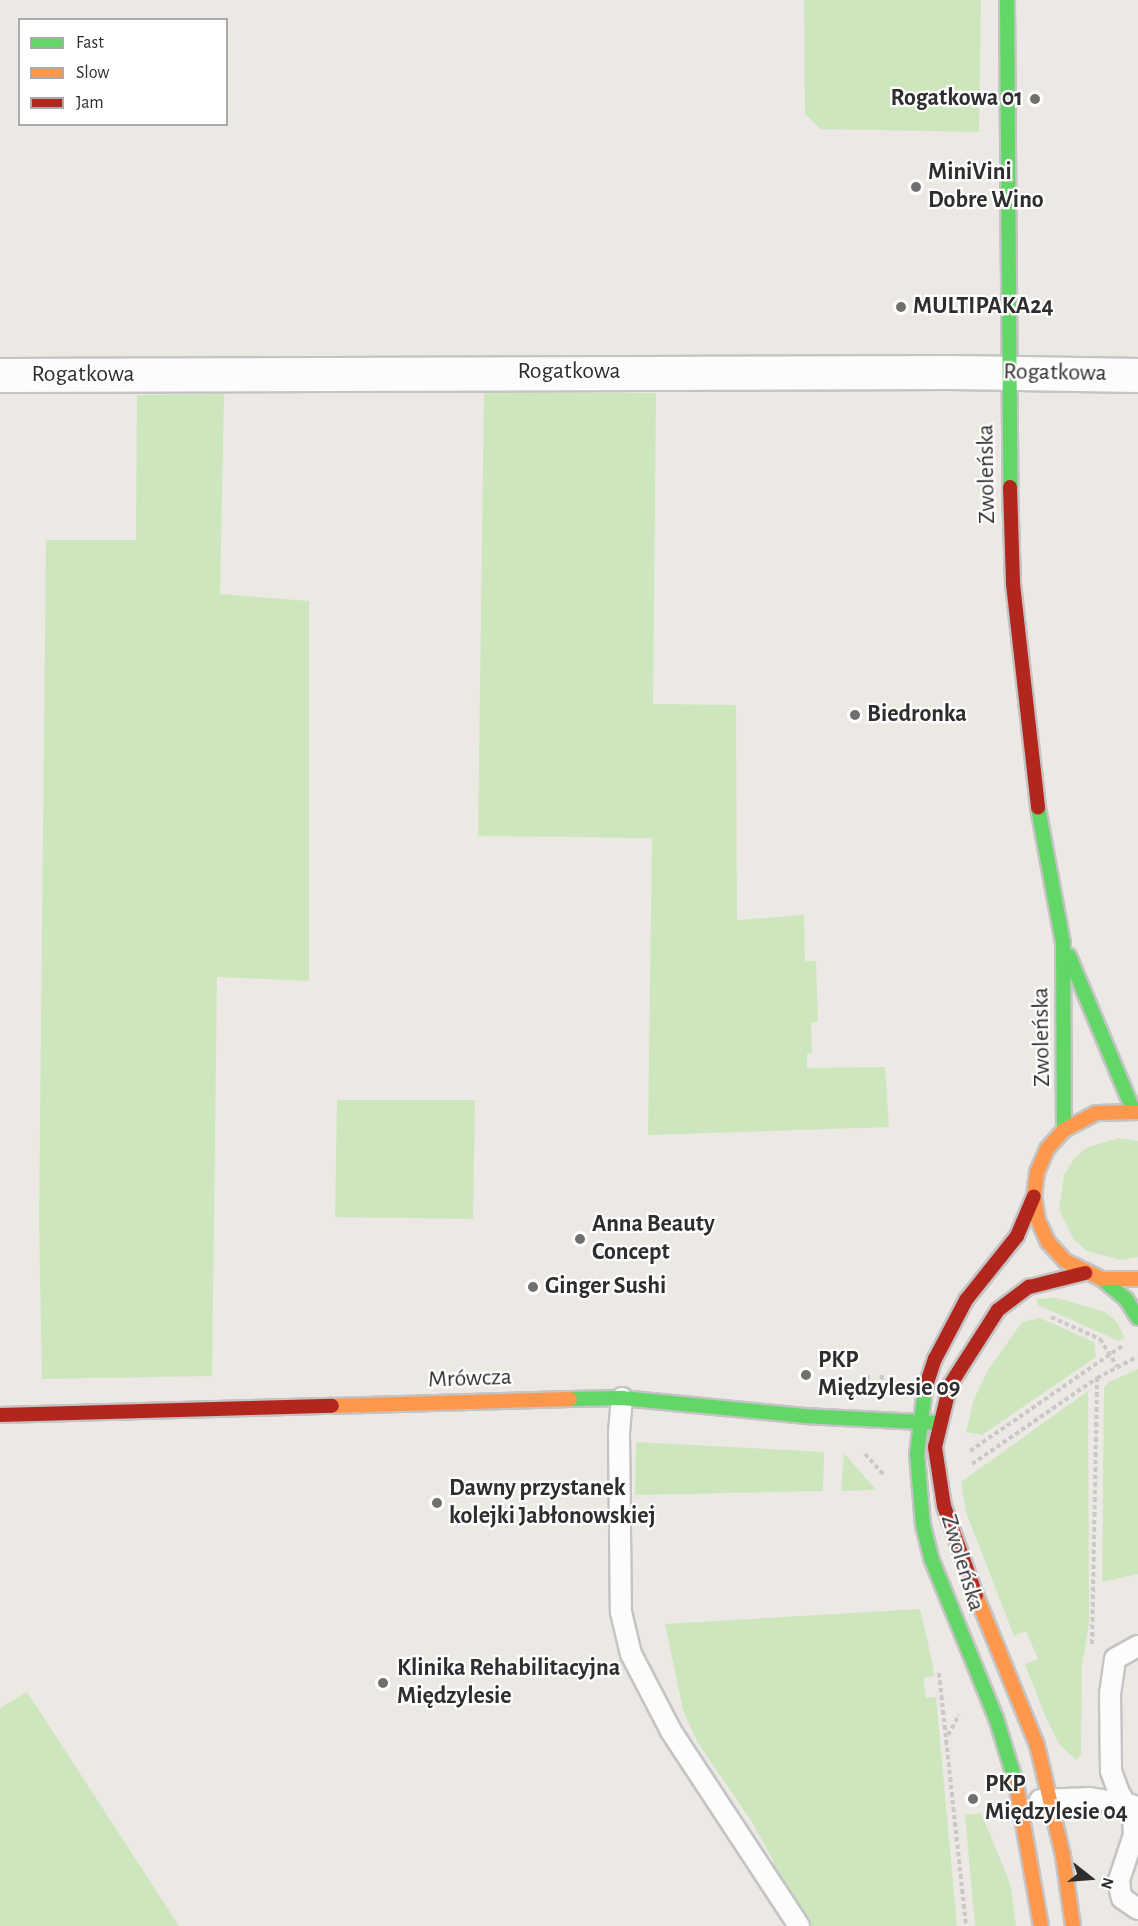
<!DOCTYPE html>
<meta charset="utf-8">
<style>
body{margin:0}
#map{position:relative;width:1138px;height:1926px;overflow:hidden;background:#ece8e4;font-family:"Alegreya Sans",sans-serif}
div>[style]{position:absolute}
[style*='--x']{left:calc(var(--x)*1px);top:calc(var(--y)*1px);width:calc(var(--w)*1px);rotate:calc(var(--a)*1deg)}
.green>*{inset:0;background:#cee6be}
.path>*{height:4px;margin-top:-2px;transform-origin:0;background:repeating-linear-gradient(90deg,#c9c9c8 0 4.5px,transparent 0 7.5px)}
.roads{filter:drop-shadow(2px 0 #c5c4c5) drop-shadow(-2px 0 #c5c4c5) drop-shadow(0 2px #c5c4c5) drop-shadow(0 -2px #c5c4c5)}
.lane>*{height:20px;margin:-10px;padding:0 10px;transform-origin:10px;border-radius:10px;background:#fcfcfb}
.street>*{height:33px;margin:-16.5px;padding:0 16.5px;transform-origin:16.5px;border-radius:16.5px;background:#fcfcfb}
.fast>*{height:14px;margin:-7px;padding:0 7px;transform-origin:7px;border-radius:7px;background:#63d668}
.slow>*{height:14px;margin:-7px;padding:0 7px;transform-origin:7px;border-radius:7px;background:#ff974d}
.jam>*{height:14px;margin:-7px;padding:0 7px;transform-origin:7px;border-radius:7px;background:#b3261e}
.dots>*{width:16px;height:16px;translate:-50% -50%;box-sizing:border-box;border:3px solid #fff;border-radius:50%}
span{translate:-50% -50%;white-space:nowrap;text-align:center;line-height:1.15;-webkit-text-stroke:4.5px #fff;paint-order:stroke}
.poi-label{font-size:24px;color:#2e2e2e;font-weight:700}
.right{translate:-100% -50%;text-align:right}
.left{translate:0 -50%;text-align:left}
.street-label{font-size:24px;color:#2e2e2e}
.legend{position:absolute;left:18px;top:18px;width:210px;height:108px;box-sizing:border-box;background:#fff;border:2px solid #ababab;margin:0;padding:8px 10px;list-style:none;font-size:18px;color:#2e2e2e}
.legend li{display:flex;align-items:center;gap:12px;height:30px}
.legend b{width:30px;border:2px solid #ababab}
.north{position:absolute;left:1060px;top:1848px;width:60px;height:60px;-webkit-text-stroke:4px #fff;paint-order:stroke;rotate:107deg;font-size:16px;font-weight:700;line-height:24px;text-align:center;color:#2e2e2e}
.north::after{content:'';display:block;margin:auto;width:21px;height:27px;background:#2e2e2e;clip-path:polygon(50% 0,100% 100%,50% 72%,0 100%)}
</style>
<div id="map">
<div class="green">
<div style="clip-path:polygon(804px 0,981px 0,979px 132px,821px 129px,805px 114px)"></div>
<div style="clip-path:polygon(484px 393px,656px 393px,653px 704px,736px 705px,737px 920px,804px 915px,805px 961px,816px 961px,818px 1022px,811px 1022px,812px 1053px,807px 1054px,807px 1068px,885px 1067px,889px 1127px,648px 1135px,652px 838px,478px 836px)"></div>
<div style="clip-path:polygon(224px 394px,220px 594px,309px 601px,309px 981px,217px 977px,212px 1376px,42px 1379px,39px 1223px,46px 540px,136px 540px,137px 395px)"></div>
<div style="clip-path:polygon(337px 1100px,475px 1100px,473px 1219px,335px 1217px)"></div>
<div style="clip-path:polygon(1118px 1138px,1138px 1141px,1138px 1257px,1121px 1260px,1087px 1251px,1074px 1240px,1059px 1209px,1064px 1175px,1073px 1160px,1086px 1148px)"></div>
<div style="clip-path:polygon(1058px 1298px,1105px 1312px,1116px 1321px,1125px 1338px,1119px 1341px,1038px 1305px,1036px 1299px)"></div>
<div style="clip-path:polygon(1040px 1318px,1094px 1342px,1096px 1357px,982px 1435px,966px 1432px,974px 1399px,988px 1370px,1022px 1322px)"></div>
<div style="clip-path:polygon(1138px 1369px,1138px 1574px,1102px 1582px,1104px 1388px,1109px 1382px)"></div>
<div style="clip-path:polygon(1088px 1391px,1089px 1625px,1082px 1665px,1081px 1755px,1076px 1760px,1059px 1744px,1044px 1713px,1025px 1664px,1038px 1659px,1026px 1631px,1014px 1636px,966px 1512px,961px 1482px)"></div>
<div style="clip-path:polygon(636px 1442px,824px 1452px,823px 1491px,635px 1495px)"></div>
<div style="clip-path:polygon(844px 1453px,876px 1490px,841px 1491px)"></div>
<div style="clip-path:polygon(920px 1609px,932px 1661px,934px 1676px,923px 1678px,926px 1698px,936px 1697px,957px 1926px,805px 1926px,766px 1873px,774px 1862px,752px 1822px,698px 1743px,683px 1710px,665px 1624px)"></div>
<div style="clip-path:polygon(27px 1692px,59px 1741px,179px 1926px,0 1926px,0 1708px)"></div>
<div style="clip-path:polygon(981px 1813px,1010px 1883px,1016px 1926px,975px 1926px,965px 1815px)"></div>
</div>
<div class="path">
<div style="--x:1051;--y:1317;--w:54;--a:24.2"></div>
<div style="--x:1100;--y:1339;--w:32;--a:58"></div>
<div style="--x:867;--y:1387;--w:14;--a:-86"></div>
<div style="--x:881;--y:1387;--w:14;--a:-86"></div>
<div style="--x:970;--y:1451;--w:185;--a:-34.6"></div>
<div style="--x:865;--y:1454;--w:28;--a:48"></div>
<div style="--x:972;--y:1464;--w:152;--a:-34.5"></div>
<div style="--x:1097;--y:1378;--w:45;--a:-27.7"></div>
<div style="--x:1092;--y:1644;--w:266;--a:-88.9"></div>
<div style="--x:939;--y:1673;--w:254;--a:83.9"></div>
<div style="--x:948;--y:1735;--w:23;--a:-61"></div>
</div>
<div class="roads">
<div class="lane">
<div style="--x:622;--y:1398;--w:34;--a:95"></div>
<div style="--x:619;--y:1432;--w:180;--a:89.4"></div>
<div style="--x:621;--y:1612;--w:43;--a:76.6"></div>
<div style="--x:631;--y:1654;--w:87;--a:62.5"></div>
<div style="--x:671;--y:1731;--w:233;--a:56.7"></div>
<div style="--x:1138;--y:1646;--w:26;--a:151"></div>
<div style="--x:1115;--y:1659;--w:34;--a:98"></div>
<div style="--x:1110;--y:1693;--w:78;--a:89.3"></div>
<div style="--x:1111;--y:1771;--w:23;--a:70"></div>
<div style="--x:1119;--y:1793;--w:27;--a:59"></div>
<div style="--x:1133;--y:1816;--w:19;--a:87"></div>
<div style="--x:1134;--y:1835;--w:47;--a:108.4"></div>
<div style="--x:1119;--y:1880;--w:10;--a:84"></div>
<div style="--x:1120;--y:1890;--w:8;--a:76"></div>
<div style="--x:1122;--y:1898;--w:19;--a:35"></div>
<div style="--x:1040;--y:1800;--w:50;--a:-2.3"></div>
<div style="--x:1090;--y:1798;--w:43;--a:9.5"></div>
</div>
<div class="street">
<div style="--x:0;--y:375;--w:950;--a:-0.18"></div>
<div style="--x:950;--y:372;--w:188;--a:0.9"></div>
</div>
<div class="fast">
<div style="--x:1007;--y:0;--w:487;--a:89.6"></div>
<div style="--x:1038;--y:808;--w:137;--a:79.5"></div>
<div style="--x:1063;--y:943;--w:187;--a:89.7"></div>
<div style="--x:1069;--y:956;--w:167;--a:67.4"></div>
<div style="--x:1102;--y:1279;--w:31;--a:40"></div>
<div style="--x:1126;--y:1299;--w:22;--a:58"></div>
<div style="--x:925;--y:1389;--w:65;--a:97"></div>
<div style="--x:917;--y:1454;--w:71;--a:85.2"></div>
<div style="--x:923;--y:1525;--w:34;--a:76"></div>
<div style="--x:931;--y:1558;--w:173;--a:67.9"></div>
<div style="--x:996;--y:1718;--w:68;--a:72.9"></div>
<div style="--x:570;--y:1399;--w:52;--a:-1.1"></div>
<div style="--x:622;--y:1398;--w:183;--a:5.6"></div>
<div style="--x:804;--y:1416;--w:135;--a:3"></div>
</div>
<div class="slow">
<div style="--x:1138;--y:1112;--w:42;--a:178.6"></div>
<div style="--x:1096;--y:1113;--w:36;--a:152"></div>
<div style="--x:1064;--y:1130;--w:25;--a:132"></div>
<div style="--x:1047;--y:1149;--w:25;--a:113"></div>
<div style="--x:1037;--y:1172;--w:24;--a:97"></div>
<div style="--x:1034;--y:1196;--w:24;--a:81"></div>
<div style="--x:1038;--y:1220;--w:24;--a:66"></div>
<div style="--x:1048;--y:1242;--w:25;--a:48"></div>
<div style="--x:1065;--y:1261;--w:41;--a:25.9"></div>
<div style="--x:1102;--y:1279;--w:36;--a:0"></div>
<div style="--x:332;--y:1406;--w:238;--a:-1.7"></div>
<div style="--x:976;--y:1595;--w:162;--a:67.9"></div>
<div style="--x:1037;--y:1745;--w:114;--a:76.8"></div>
<div style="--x:1063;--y:1856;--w:71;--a:81.9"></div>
<div style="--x:1016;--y:1783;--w:145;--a:80.1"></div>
</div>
<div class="jam">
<div style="--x:1010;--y:487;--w:97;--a:88.2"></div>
<div style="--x:1013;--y:584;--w:225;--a:83.6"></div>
<div style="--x:925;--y:1389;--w:32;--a:-72"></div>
<div style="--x:935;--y:1359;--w:67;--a:-62.3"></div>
<div style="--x:966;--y:1300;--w:82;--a:-51.4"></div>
<div style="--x:1017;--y:1236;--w:43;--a:-67"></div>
<div style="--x:0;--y:1415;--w:332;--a:-1.6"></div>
<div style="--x:976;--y:1595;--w:95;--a:-109.8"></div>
<div style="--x:944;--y:1506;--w:60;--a:-98.7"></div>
<div style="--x:935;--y:1447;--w:64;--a:-76.4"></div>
<div style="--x:950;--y:1385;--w:89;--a:-57.4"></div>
<div style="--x:998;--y:1310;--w:39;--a:-37"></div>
<div style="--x:1029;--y:1287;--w:58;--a:-14"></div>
</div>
</div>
<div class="dots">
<div style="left:1035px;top:99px;background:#706f6e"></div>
<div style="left:916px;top:187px;background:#706f6e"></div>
<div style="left:901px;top:307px;background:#706f6e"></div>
<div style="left:855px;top:715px;background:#706f6e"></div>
<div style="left:580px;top:1239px;background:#706f6e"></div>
<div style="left:533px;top:1287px;background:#706f6e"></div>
<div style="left:806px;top:1375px;background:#706f6e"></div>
<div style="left:437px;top:1503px;background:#706f6e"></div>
<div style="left:383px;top:1683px;background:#706f6e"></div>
<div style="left:973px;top:1799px;background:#706f6e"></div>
</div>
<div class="poi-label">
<span class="right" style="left:1023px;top:99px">Rogatkowa 01</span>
<span class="left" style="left:928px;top:187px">MiniVini<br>Dobre Wino</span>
<span class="left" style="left:913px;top:307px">MULTIPAKA24</span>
<span class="left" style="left:867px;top:715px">Biedronka</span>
<span class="left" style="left:592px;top:1239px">Anna Beauty<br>Concept</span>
<span class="left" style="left:545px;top:1287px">Ginger Sushi</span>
<span class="left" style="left:818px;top:1375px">PKP<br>Międzylesie 09</span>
<span class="left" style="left:449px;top:1503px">Dawny przystanek<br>kolejki Jabłonowskiej</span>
<span class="left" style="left:397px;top:1683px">Klinika Rehabilitacyjna<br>Międzylesie</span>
<span class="left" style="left:985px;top:1799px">PKP<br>Międzylesie 04</span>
</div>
<div class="street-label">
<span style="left:569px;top:372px">Rogatkowa</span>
<span style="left:1055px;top:373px;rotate:1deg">Rogatkowa</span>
<span style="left:83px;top:375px">Rogatkowa</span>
<span style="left:987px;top:474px;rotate:-91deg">Zwoleńska</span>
<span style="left:1042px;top:1037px;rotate:-91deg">Zwoleńska</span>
<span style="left:470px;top:1379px;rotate:-2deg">Mrówcza</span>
<span style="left:962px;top:1563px;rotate:73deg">Zwoleńska</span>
</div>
<ul class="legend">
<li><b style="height:8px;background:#63d668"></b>Fast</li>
<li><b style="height:8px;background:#ff974d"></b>Slow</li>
<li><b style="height:8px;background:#b3261e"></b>Jam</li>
</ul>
<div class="north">N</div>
</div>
